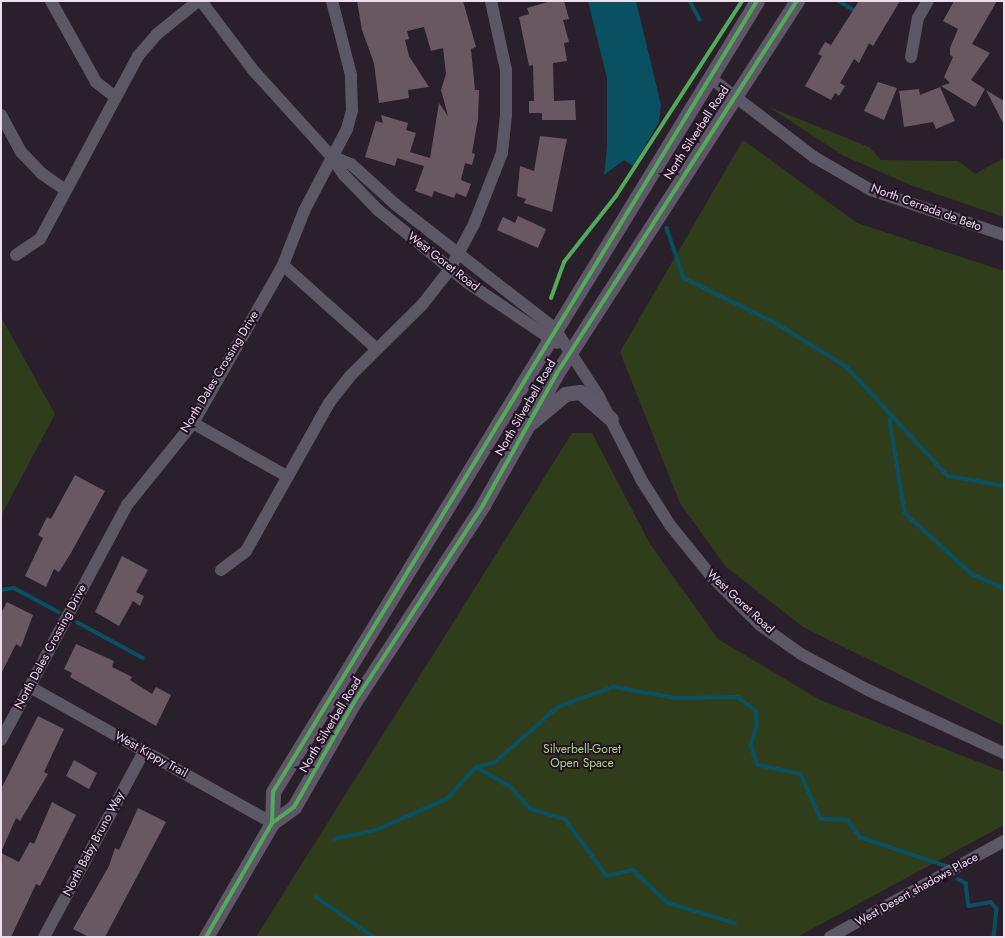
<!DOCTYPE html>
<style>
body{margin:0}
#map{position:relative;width:1005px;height:938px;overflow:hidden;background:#2a202b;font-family:Jost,sans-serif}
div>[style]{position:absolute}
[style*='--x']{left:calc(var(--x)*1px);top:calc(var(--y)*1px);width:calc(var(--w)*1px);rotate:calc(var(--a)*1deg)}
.green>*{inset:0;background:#303d1b}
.water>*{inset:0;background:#095062}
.stream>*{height:3.5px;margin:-1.75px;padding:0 1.75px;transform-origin:1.75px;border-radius:1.75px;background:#095062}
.building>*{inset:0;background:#695862}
.minor>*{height:12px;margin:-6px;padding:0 6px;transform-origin:6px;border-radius:6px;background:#5c5765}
.major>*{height:15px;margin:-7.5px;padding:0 7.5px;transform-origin:7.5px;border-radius:7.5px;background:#5e5767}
.cycleway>*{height:4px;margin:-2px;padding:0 2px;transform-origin:2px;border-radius:2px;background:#51ab58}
span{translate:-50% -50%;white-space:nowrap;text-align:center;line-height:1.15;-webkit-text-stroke:4px #231226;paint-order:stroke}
.street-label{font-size:12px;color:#ebdeed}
.park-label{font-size:12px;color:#b0d780}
.frame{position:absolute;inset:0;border:2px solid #ebdeed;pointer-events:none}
</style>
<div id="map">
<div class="green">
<div style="clip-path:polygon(769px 107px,869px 147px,881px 160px,958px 161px,975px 174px,1004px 158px,1004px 217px,913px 186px,844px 156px)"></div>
<div style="clip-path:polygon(743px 140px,857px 223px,1004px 271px,1004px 726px,803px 627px,726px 567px,680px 503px,620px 352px)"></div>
<div style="clip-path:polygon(1px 317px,55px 414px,1px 516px)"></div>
<div style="clip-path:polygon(572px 433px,592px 433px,650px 544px,718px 639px,820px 700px,1004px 772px,1004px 825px,797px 937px,256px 937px)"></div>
</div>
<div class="water">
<div style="clip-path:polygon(588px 1px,636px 1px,661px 105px,659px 122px,633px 166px,624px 160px,604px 175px,607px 148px,607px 78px)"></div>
</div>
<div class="stream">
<div style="--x:690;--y:1;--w:21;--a:62"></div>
<div style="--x:839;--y:1;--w:21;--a:31"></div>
<div style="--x:667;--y:228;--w:53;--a:71.2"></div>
<div style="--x:684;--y:278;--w:102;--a:26.1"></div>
<div style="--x:776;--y:323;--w:84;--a:31.8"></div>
<div style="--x:847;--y:367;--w:149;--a:47.2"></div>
<div style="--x:948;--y:476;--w:57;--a:10.1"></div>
<div style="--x:890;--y:420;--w:94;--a:80.8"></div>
<div style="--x:905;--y:513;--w:91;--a:42.3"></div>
<div style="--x:972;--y:574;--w:35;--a:24"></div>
<div style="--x:1;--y:590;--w:13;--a:-9"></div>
<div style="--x:14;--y:588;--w:51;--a:28.1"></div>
<div style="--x:77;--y:622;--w:75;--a:28.6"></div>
<div style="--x:476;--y:767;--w:40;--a:29.7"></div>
<div style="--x:511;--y:787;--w:30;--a:48"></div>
<div style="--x:531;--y:809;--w:37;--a:17"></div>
<div style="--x:566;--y:820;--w:69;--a:53.8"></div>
<div style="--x:607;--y:876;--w:27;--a:-13"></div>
<div style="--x:633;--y:870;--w:48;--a:43.3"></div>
<div style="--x:668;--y:903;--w:70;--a:16.6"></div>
<div style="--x:334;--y:839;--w:43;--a:-12.1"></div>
<div style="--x:376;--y:830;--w:77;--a:-23.6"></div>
<div style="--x:447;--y:799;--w:43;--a:-47.8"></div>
<div style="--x:476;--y:767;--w:18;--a:-13"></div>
<div style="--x:494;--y:763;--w:85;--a:-41.2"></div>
<div style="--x:558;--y:707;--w:59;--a:-20"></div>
<div style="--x:613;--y:687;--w:64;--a:9.9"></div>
<div style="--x:676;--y:698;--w:62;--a:-0.9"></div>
<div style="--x:738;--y:697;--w:23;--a:38"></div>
<div style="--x:756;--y:711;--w:16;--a:86"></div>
<div style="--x:757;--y:727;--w:19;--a:108"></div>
<div style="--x:751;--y:745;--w:21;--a:71"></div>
<div style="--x:758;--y:765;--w:44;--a:11.8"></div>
<div style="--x:801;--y:774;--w:49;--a:66"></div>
<div style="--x:821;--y:819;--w:27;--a:2"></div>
<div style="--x:848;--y:820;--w:21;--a:55"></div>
<div style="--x:860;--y:837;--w:91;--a:18.6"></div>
<div style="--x:958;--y:879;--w:9;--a:27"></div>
<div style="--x:966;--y:883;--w:23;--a:83"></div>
<div style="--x:969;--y:906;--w:22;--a:-10"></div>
<div style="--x:991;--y:902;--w:9;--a:49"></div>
<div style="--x:997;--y:909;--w:28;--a:96"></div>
<div style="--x:316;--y:897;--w:70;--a:34.6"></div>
</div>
<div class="building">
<div style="clip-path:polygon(357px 1px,463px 1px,476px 47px,471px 49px,475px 90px,479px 90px,478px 119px,472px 153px,475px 154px,472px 165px,465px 163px,461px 180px,471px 184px,466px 197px,456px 193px,454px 198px,434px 191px,432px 197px,415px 191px,424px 166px,397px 158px,395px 166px,365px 157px,376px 121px,383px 123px,381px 115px,408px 123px,406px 130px,416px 133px,410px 152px,430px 158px,439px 103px,448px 116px,441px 90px,446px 74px,443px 48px,431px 51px,424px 27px,407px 31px,409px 39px,405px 40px,409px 56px,429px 87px,408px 90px,409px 98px,379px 103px,374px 63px,362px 30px)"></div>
<div style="clip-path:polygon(551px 1px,564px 1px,569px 19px,563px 20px,569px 42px,564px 43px,567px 61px,553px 63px,554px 101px,575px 100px,576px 120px,542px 120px,542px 113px,529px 113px,529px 101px,534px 101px,533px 65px,529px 66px,519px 17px,529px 14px,527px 8px)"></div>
<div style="clip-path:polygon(859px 1px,900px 1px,873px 46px,869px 43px,859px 63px,854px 59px,840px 83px,845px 86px,839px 96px,835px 93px,831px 100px,805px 86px,822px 56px,818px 54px,825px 42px,831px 45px)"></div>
<div style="clip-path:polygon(954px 1px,997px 1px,972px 44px,990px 53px,971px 80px,985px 89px,975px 107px,941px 86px,950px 83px,944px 77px,953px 57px,950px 55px,950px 48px,958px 29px,943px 21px)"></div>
<div style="clip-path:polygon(878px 82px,897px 88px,884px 120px,864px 111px)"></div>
<div style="clip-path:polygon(940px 87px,955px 121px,936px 129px,933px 122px,904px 127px,899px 91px,919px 89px,920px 95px)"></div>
<div style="clip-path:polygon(986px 90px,1004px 101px,1004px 125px)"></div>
<div style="clip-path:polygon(540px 136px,567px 139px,552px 212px,524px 203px,526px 199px,517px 196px,520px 166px,534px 171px)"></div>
<div style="clip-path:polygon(518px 216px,546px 229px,538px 248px,497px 230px,503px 217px,515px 223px)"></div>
<div style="clip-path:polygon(75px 475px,105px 491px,71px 553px,59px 572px,54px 569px,46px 587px,25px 576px,43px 538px,38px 535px,47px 517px,51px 519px)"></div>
<div style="clip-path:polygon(122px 556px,148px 570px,136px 592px,144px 596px,140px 606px,133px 601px,119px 626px,95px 612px)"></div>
<div style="clip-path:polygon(7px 602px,33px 615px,21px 647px,16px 644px,1px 674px,1px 613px)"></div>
<div style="clip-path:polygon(76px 644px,114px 661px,112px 667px,132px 677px,130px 680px,152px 694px,156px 687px,171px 695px,156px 726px,70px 677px,72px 673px,64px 669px)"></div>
<div style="clip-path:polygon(38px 716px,64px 729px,44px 772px,48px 774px,20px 821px,16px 818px,1px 852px,1px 789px)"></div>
<div style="clip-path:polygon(74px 760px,97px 773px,89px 789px,66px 776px)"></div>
<div style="clip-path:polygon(52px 802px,76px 815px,40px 886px,36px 884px,11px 937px,1px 937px,1px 853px,19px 862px,30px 842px,34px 844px)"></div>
<div style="clip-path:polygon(138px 808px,166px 822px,105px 937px,89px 937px,73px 929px,109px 866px,115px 848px,119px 850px)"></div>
</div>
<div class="minor">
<div style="--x:51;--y:1;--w:93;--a:60.9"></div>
<div style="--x:96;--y:82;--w:24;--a:38"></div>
<div style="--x:201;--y:1;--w:86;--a:53"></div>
<div style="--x:253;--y:70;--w:116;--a:47.8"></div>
<div style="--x:331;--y:156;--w:23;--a:56"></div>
<div style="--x:344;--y:175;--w:49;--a:45.8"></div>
<div style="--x:378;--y:210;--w:116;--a:39"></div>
<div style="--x:468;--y:283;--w:107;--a:34"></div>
<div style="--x:911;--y:57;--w:40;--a:-80"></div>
<div style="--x:918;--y:18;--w:20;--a:-60"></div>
<div style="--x:712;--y:79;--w:128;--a:37.4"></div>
<div style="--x:814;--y:157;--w:66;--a:30.1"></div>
<div style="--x:871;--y:190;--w:140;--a:18.7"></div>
<div style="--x:1;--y:115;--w:42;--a:61.6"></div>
<div style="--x:21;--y:152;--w:29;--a:46"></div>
<div style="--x:41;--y:173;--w:29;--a:35"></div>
<div style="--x:331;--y:156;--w:22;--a:22"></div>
<div style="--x:351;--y:164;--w:61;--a:42.3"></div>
<div style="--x:396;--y:205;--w:202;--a:37.9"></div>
<div style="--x:555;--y:329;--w:79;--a:56.9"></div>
<div style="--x:598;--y:395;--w:97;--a:62.9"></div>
<div style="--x:642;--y:481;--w:52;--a:57.5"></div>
<div style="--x:670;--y:525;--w:67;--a:51.1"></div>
<div style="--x:712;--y:577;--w:68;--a:45"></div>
<div style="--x:760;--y:625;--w:50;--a:35.3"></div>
<div style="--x:801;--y:654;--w:76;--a:28.2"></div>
<div style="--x:868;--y:690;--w:150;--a:24.9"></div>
<div style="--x:16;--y:255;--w:29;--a:-34"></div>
<div style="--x:40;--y:239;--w:208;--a:-61.8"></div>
<div style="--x:138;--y:56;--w:29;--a:-49"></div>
<div style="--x:157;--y:34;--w:53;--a:-38.8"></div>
<div style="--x:283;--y:265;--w:126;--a:41.8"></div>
<div style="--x:193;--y:423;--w:109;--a:29.6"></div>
<div style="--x:221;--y:570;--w:31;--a:-37"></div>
<div style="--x:246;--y:551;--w:170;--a:-60.7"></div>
<div style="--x:329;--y:403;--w:34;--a:-52"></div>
<div style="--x:350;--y:376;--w:101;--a:-44.6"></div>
<div style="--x:422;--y:305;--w:46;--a:-52.1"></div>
<div style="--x:450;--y:269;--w:51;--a:-61.9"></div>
<div style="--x:474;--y:224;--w:76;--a:-68.5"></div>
<div style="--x:502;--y:153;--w:38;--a:-84"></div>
<div style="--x:506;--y:115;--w:45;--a:-90"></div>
<div style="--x:506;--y:70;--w:71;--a:-102.3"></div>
<div style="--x:30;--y:687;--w:278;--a:29.3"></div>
<div style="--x:1;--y:740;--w:267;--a:-61.8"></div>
<div style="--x:127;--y:505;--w:105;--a:-51.2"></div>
<div style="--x:193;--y:423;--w:182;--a:-60.3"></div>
<div style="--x:283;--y:265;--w:58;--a:-68.7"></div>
<div style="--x:304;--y:211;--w:93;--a:-62.3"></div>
<div style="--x:347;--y:129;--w:20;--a:-75"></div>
<div style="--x:352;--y:110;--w:35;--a:-92"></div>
<div style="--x:351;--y:75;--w:76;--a:-104.4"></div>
<div style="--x:44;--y:937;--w:211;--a:-61.7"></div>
<div style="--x:830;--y:937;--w:199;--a:-28.9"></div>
</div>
<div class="major">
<div style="--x:532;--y:422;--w:43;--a:-40.3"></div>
<div style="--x:565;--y:394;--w:15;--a:-8"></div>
<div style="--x:580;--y:392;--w:41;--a:41.1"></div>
<div style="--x:272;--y:823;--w:31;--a:-88"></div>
<div style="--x:273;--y:792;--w:927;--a:-58.54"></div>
<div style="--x:206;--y:937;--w:132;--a:-59.9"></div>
<div style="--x:272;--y:823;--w:27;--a:-36"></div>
<div style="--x:294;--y:807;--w:119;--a:-60.2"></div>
<div style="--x:353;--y:704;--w:238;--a:-56.8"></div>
<div style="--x:483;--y:505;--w:151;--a:-60.7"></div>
<div style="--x:557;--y:373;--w:443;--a:-57.2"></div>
</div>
<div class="cycleway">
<div style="--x:551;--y:298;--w:38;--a:-70"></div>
<div style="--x:564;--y:262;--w:84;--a:-51.8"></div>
<div style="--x:616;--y:196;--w:232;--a:-57.1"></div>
<div style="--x:272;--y:823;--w:31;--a:-88"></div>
<div style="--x:273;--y:792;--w:927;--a:-58.54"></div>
<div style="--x:206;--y:937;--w:132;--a:-59.9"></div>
<div style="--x:272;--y:823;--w:27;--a:-36"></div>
<div style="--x:294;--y:807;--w:119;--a:-60.2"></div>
<div style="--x:353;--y:704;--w:238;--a:-56.8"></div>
<div style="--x:483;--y:505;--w:151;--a:-60.7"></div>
<div style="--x:557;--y:373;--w:443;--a:-57.2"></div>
</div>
<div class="street-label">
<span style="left:697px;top:133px;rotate:-57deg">North Silverbell Road</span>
<span style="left:926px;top:208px;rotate:20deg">North Cerrada de Beto</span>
<span style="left:443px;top:262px;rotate:38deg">West Goret Road</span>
<span style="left:220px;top:372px;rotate:-59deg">North Dales Crossing Drive</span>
<span style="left:526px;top:408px;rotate:-60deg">North Silverbell Road</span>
<span style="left:740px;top:602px;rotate:43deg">West Goret Road</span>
<span style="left:51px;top:647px;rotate:-62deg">North Dales Crossing Drive</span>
<span style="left:331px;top:725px;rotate:-59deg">North Silverbell Road</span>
<span style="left:151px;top:755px;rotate:29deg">West Kippy Trail</span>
<span style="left:94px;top:844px;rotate:-62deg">North Baby Bruno Way</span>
<span style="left:917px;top:890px;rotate:-29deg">West Desert shadows Place</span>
</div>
<div class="park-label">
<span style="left:582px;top:757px">Silverbell-Goret<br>Open Space</span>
</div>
<div class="frame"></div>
</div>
